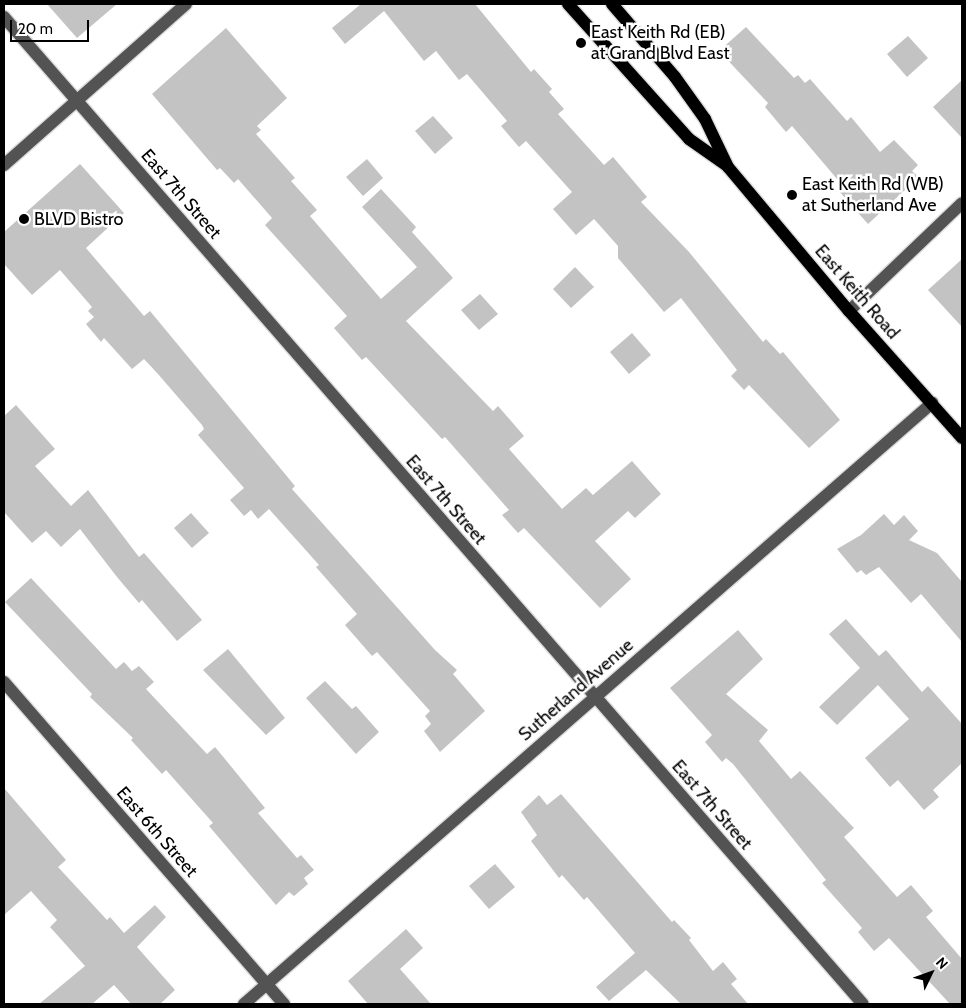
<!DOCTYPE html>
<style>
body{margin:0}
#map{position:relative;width:966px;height:1008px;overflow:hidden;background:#fff;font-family:Cabin,sans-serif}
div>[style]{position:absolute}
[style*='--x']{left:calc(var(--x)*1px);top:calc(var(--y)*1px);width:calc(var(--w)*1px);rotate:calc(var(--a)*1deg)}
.building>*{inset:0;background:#c3c3c3}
.roads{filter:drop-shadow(1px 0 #dbdbdb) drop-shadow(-1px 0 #dbdbdb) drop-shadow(0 1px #dbdbdb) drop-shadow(0 -1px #dbdbdb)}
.minor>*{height:12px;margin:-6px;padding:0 6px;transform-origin:6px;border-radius:6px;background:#535353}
.major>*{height:12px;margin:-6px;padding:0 6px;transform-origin:6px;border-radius:6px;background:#000}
.dots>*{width:14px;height:14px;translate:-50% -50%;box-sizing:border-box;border:2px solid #fff;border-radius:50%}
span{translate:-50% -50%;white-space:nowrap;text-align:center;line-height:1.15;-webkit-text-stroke:5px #fff;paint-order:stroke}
.poi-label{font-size:18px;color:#000}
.left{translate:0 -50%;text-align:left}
.street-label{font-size:18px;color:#000}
.frame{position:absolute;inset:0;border:5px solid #000;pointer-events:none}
.north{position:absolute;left:906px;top:948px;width:50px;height:50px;-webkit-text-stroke:4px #fff;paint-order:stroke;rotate:48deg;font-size:14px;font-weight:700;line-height:20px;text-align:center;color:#000}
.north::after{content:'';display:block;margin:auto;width:18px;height:22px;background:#000;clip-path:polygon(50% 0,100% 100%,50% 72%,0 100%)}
.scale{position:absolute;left:10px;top:20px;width:79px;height:22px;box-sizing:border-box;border:2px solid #000;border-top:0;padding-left:6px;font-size:15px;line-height:18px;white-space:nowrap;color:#000;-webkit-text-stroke:4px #fff;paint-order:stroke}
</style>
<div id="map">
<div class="building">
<div style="clip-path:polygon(47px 4px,117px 4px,77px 38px)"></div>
<div style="clip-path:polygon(361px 4px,475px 4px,531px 72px,534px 69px,552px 89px,549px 92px,564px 109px,558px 114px,604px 165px,613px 157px,647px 197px,641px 202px,689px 252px,763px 342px,766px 339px,780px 354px,783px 352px,840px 420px,809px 448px,749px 385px,744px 390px,731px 376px,737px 370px,681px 298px,664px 312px,618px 258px,618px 246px,594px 219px,576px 235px,553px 209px,572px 192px,526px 141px,519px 147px,501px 126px,507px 121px,467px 74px,459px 80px,436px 51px,424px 61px,384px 11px,345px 44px,332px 28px)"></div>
<div style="clip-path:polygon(746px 27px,794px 78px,798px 75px,805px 83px,810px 79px,847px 121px,851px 117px,880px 152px,894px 140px,918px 165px,912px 171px,919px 177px,868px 224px,838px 190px,843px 186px,792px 126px,786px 132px,765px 107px,768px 103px,719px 51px)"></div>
<div style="clip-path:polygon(226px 28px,287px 98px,257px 126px,261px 130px,256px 134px,295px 178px,291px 181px,317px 210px,310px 216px,381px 299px,417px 267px,362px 207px,381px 189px,416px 227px,412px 232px,453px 278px,406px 321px,493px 411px,498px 406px,524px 436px,509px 449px,562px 509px,586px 488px,593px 495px,632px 461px,661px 494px,635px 518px,628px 511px,595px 541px,631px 579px,600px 608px,524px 528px,518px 533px,502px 515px,509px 510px,445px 437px,442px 439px,366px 357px,362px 360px,334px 328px,347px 316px,265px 225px,272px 218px,238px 179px,234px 183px,220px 168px,217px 170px,152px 94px)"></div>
<div style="clip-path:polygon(908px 36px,928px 58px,907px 77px,887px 54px)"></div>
<div style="clip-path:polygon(962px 80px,962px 138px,933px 107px)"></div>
<div style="clip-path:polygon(433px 116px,453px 138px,435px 154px,415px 131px)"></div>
<div style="clip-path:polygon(367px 159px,383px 178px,363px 196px,346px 177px)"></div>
<div style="clip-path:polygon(80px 164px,124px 213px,86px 248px,144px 316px,150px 311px,295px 486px,292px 489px,435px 650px,457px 670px,453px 674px,485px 711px,440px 752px,424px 731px,431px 724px,425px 716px,430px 711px,377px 652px,372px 656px,345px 625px,357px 614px,316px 567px,319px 565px,269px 509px,258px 519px,251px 510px,244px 516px,230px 500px,244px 488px,198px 435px,204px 429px,202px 425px,158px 374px,144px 359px,132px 369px,104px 338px,101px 342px,86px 324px,94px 317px,88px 311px,92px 307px,60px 270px,32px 295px,4px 264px,4px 232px)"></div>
<div style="clip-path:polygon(962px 259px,962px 327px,928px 290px)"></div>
<div style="clip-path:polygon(575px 267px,594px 287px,571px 308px,553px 289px)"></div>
<div style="clip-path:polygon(480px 294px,498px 314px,479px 330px,461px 310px)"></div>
<div style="clip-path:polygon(632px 333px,651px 355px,629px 374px,610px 352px)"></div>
<div style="clip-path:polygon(16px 405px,55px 449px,35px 466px,71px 506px,88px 490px,139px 557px,144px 553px,202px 620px,177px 641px,142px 600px,139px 603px,117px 577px,80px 529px,61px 547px,46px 531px,32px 543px,4px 512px,4px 416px)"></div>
<div style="clip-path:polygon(191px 513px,209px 533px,192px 548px,174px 528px)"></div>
<div style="clip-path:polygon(884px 514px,894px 525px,904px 515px,918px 531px,909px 540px,937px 553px,962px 582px,962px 642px,921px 594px,911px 603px,879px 567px,866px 575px,861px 570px,857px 573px,837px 549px,861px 535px)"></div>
<div style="clip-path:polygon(31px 578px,116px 669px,124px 662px,132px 671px,139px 666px,154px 682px,146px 689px,207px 754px,215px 747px,225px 759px,265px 808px,258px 813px,297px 858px,301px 855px,314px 870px,304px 878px,308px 884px,294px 896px,289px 892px,276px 905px,209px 826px,213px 823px,166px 770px,162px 774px,131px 740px,133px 738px,90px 697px,92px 694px,5px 602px)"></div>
<div style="clip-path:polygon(846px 619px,879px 656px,886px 650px,922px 692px,928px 686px,962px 724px,962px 763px,933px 790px,939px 797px,924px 810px,898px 780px,890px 787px,865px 758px,909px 719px,878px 685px,837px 725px,819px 707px,860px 668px,829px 634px)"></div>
<div style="clip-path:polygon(738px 630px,763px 659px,726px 694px,768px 730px,759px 741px,791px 779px,800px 771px,854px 828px,844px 837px,897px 897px,911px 885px,933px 911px,926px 917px,962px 959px,962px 1004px,950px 1004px,889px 938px,874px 951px,858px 932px,862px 928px,822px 883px,826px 880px,733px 764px,726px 758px,722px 762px,705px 742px,712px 735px,670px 688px)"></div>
<div style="clip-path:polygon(228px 649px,285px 718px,266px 735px,203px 670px)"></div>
<div style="clip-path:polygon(325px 681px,352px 709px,356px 706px,379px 732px,356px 754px,306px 698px)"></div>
<div style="clip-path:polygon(4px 788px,66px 860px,58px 867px,107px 920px,110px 917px,124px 933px,155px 905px,166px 917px,137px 947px,175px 990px,160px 1004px,131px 1004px,114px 985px,92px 1004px,39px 1004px,85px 966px,50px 927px,57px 920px,31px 891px,4px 915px)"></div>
<div style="clip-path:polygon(561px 794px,672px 922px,674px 920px,691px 938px,689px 940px,713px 971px,723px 962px,737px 979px,731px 984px,748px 1004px,681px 1004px,646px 970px,609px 1001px,596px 987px,635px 953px,587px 897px,584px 900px,562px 875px,559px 878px,531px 841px,537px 835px,521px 812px,539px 795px,547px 805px)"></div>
<div style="clip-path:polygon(495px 864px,515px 887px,489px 909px,469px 886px)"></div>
<div style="clip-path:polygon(406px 929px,423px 948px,400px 969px,431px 1004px,368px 1004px,348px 981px)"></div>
</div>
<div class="roads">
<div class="minor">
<div style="--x:4;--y:17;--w:1308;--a:48.97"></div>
<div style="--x:4;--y:165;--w:243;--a:-41.5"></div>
<div style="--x:849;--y:311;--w:156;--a:-43.7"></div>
<div style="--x:4;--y:682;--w:427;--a:49"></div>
<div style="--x:244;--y:1004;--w:914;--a:-41.14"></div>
</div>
<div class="major">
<div style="--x:568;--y:4;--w:181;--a:48.1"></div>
<div style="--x:689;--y:139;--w:45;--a:35.1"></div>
<div style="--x:612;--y:4;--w:96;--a:49.2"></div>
<div style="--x:675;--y:77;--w:52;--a:54.5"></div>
<div style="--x:705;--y:119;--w:53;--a:64.4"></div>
<div style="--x:728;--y:167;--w:188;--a:50"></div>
<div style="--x:849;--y:311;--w:170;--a:48.3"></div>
</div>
</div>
<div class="dots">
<div style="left:581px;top:43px;background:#000"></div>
<div style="left:792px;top:195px;background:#000"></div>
<div style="left:24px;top:219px;background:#000"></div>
</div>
<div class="poi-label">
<span class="left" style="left:591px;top:43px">East Keith Rd (EB)<br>at Grand Blvd East</span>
<span class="left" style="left:802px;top:195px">East Keith Rd (WB)<br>at Sutherland Ave</span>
<span class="left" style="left:34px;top:219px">BLVD Bistro</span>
</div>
<div class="street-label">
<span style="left:181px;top:194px;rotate:49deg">East 7th Street</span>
<span style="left:857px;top:292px;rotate:49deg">East Keith Road</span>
<span style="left:446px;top:500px;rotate:49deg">East 7th Street</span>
<span style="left:576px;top:690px;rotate:-41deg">Sutherland Avenue</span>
<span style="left:712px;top:805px;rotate:49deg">East 7th Street</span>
<span style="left:157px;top:832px;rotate:49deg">East 6th Street</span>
</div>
<div class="frame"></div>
<div class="north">N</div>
<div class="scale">20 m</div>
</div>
